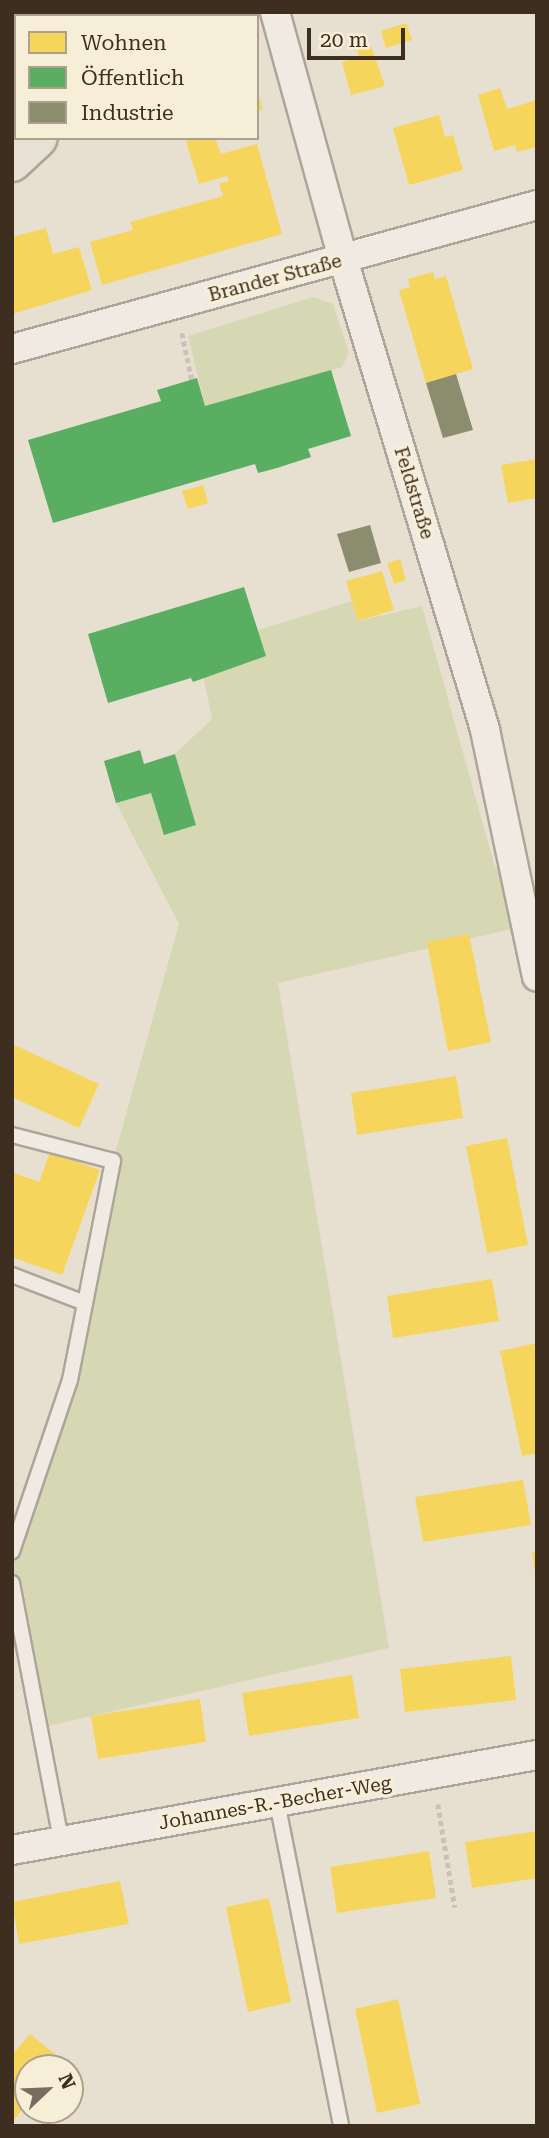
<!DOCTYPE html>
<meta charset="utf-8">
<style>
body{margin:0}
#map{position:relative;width:549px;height:2138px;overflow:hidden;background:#e7e0d1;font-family:"Roboto Serif",serif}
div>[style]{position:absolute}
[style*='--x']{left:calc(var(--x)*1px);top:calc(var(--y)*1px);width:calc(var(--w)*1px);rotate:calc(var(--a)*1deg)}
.green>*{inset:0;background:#d6d7b3}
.homes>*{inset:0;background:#f6d55c}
.public>*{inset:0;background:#5aae61}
.industry>*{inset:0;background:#8c8c6e}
.path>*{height:4.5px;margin-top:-2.25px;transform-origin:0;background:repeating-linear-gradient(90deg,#c8c2b9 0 5px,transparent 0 8.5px)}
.roads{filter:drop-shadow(2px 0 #ada599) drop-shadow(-2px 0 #ada599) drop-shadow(0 2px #ada599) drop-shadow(0 -2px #ada599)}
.lane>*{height:14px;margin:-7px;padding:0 7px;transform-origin:7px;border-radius:7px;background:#efebe3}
.street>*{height:28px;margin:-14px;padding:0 14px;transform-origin:14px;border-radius:14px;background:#efebe3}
.primary>*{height:38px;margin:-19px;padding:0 19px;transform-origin:19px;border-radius:19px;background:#e6e1d4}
span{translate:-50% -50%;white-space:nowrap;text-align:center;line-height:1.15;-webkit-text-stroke:7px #f7eed8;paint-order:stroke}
.street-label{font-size:19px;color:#3d2e20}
.frame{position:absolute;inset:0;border:14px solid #3d2e20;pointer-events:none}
.legend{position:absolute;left:14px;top:14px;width:245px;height:126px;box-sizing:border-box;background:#f7eed8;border:2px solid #ada18e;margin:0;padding:9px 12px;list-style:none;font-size:21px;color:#3d2e20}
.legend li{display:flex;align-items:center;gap:14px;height:35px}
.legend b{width:35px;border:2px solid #ada18e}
.north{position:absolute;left:14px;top:2054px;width:70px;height:70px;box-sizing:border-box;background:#f7eed8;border:2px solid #ada18e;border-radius:50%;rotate:67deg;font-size:19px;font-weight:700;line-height:28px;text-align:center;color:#3d2e20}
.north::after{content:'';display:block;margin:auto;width:24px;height:32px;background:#786c5e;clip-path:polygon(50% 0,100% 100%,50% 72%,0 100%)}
.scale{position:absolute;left:307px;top:28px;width:98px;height:32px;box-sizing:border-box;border:4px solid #3d2e20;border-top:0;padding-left:9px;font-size:21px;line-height:24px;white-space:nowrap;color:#3d2e20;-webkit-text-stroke:5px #f7eed8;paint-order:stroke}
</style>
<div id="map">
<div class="green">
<div style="clip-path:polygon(313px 297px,333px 304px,349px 353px,342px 367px,205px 406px,188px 336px)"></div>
<div style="clip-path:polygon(352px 601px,358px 621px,422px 606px,495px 867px,515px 864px,528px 925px,278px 983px,389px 1648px,39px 1728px,12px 1583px,12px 1551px,70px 1380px,113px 1161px,179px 924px,116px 803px,151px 793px,164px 834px,196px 825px,175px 754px,212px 719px,203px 675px,265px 656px,258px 630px)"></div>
</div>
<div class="homes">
<div style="clip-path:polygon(406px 23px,412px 40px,386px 48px,381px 31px)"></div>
<div style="clip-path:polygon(371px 46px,385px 86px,351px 95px,342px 62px,359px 57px,357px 49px)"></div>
<div style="clip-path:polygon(500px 88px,507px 109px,537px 100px,537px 147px,517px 152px,515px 145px,494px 151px,478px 95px)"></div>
<div style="clip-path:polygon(257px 90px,263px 109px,257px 111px)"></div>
<div style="clip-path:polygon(439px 115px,445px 137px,453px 135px,463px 170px,409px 185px,393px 128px)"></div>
<div style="clip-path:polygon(195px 138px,215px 138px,221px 154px,257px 144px,282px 234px,102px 285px,90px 242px,133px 230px,130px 222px,223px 196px,219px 183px,229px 181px,227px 176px,199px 184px,186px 141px)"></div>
<div style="clip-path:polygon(46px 228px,53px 254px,79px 247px,92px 290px,12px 314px,12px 237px)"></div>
<div style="clip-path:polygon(433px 272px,435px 279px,446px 276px,473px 369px,426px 383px,399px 290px,410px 287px,408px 279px)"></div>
<div style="clip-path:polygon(537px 459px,537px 498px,508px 503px,501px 465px)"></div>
<div style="clip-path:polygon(203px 485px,208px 503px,188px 509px,182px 491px)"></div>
<div style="clip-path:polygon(400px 559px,406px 580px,394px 584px,387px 563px)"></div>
<div style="clip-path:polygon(382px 571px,394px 610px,358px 621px,346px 581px)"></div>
<div style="clip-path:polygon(469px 934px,491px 1042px,448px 1051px,427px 942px)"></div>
<div style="clip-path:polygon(12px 1044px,99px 1084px,79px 1128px,12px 1097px)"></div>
<div style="clip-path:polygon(456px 1076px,463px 1118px,357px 1135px,351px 1093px)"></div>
<div style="clip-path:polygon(507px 1138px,528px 1245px,487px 1253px,466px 1146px)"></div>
<div style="clip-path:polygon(50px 1152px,100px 1170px,62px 1275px,12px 1257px,12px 1172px,39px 1182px)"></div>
<div style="clip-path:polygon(492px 1279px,499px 1321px,393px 1338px,387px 1296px)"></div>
<div style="clip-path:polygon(537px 1343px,537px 1453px,522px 1456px,500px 1351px)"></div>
<div style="clip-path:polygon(523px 1480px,531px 1525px,423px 1542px,415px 1497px)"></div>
<div style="clip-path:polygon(532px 1552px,537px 1552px,537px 1573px,535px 1573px)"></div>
<div style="clip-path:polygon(511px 1656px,516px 1700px,405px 1712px,400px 1669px)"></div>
<div style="clip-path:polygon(352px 1675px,359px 1718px,249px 1736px,242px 1693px)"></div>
<div style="clip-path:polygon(200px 1699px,206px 1742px,98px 1759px,91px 1716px)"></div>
<div style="clip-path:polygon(537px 1831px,537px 1878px,472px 1888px,465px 1842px)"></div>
<div style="clip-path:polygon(429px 1851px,436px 1898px,337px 1913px,330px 1867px)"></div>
<div style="clip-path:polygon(120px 1881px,129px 1924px,19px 1944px,12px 1902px)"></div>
<div style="clip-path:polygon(269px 1898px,291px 2002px,248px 2012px,226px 1907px)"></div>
<div style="clip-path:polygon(398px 1999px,420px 2104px,377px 2113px,355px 2009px)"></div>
<div style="clip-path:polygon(30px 2034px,62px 2060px,56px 2068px,28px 2068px,28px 2103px,12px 2122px,12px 2055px)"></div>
</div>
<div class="public">
<div style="clip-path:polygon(331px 370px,351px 436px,308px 449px,311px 457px,277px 468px,258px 473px,255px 464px,53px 523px,28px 440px,161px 401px,157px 390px,197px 378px,205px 406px)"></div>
<div style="clip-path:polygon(244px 587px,266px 656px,193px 682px,191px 678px,108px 703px,88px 634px)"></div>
<div style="clip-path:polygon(140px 750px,144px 764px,175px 754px,196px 825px,164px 835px,151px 793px,116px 803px,104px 761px)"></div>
</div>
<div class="industry">
<div style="clip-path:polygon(456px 374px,473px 430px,443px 438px,426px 383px)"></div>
<div style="clip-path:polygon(370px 525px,381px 563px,349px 572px,337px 534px)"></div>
</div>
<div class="path">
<div style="--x:182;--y:333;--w:48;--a:78"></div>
<div style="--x:438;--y:1804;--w:105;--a:80.7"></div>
</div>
<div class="roads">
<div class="lane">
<div style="--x:12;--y:1135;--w:104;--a:14.4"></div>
<div style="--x:113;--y:1161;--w:223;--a:101.1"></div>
<div style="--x:70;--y:1380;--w:181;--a:108.7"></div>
<div style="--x:12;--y:1275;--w:78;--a:21"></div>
<div style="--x:12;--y:1583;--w:262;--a:79.2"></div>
<div style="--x:277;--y:1802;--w:330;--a:78.8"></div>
</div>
<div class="street">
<div style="--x:275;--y:12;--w:256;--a:74.6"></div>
<div style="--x:343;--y:259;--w:492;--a:73.2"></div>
<div style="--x:485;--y:730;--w:252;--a:78.1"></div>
<div style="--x:12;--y:349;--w:544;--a:-15.34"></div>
<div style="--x:12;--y:1850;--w:534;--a:-10.26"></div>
</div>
<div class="primary">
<div style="--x:170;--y:16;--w:6;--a:-45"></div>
<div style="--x:12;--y:162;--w:35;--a:-43"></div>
</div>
</div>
<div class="street-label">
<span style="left:275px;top:278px;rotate:-15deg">Brander Straße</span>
<span style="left:414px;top:493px;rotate:73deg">Feldstraße</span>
<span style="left:275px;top:1803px;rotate:-10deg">Johannes-R.-Becher-Weg</span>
</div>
<div class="frame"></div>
<ul class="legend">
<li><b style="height:19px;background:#f6d55c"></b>Wohnen</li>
<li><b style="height:19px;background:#5aae61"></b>Öffentlich</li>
<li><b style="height:19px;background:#8c8c6e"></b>Industrie</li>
</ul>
<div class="north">N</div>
<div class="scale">20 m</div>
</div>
